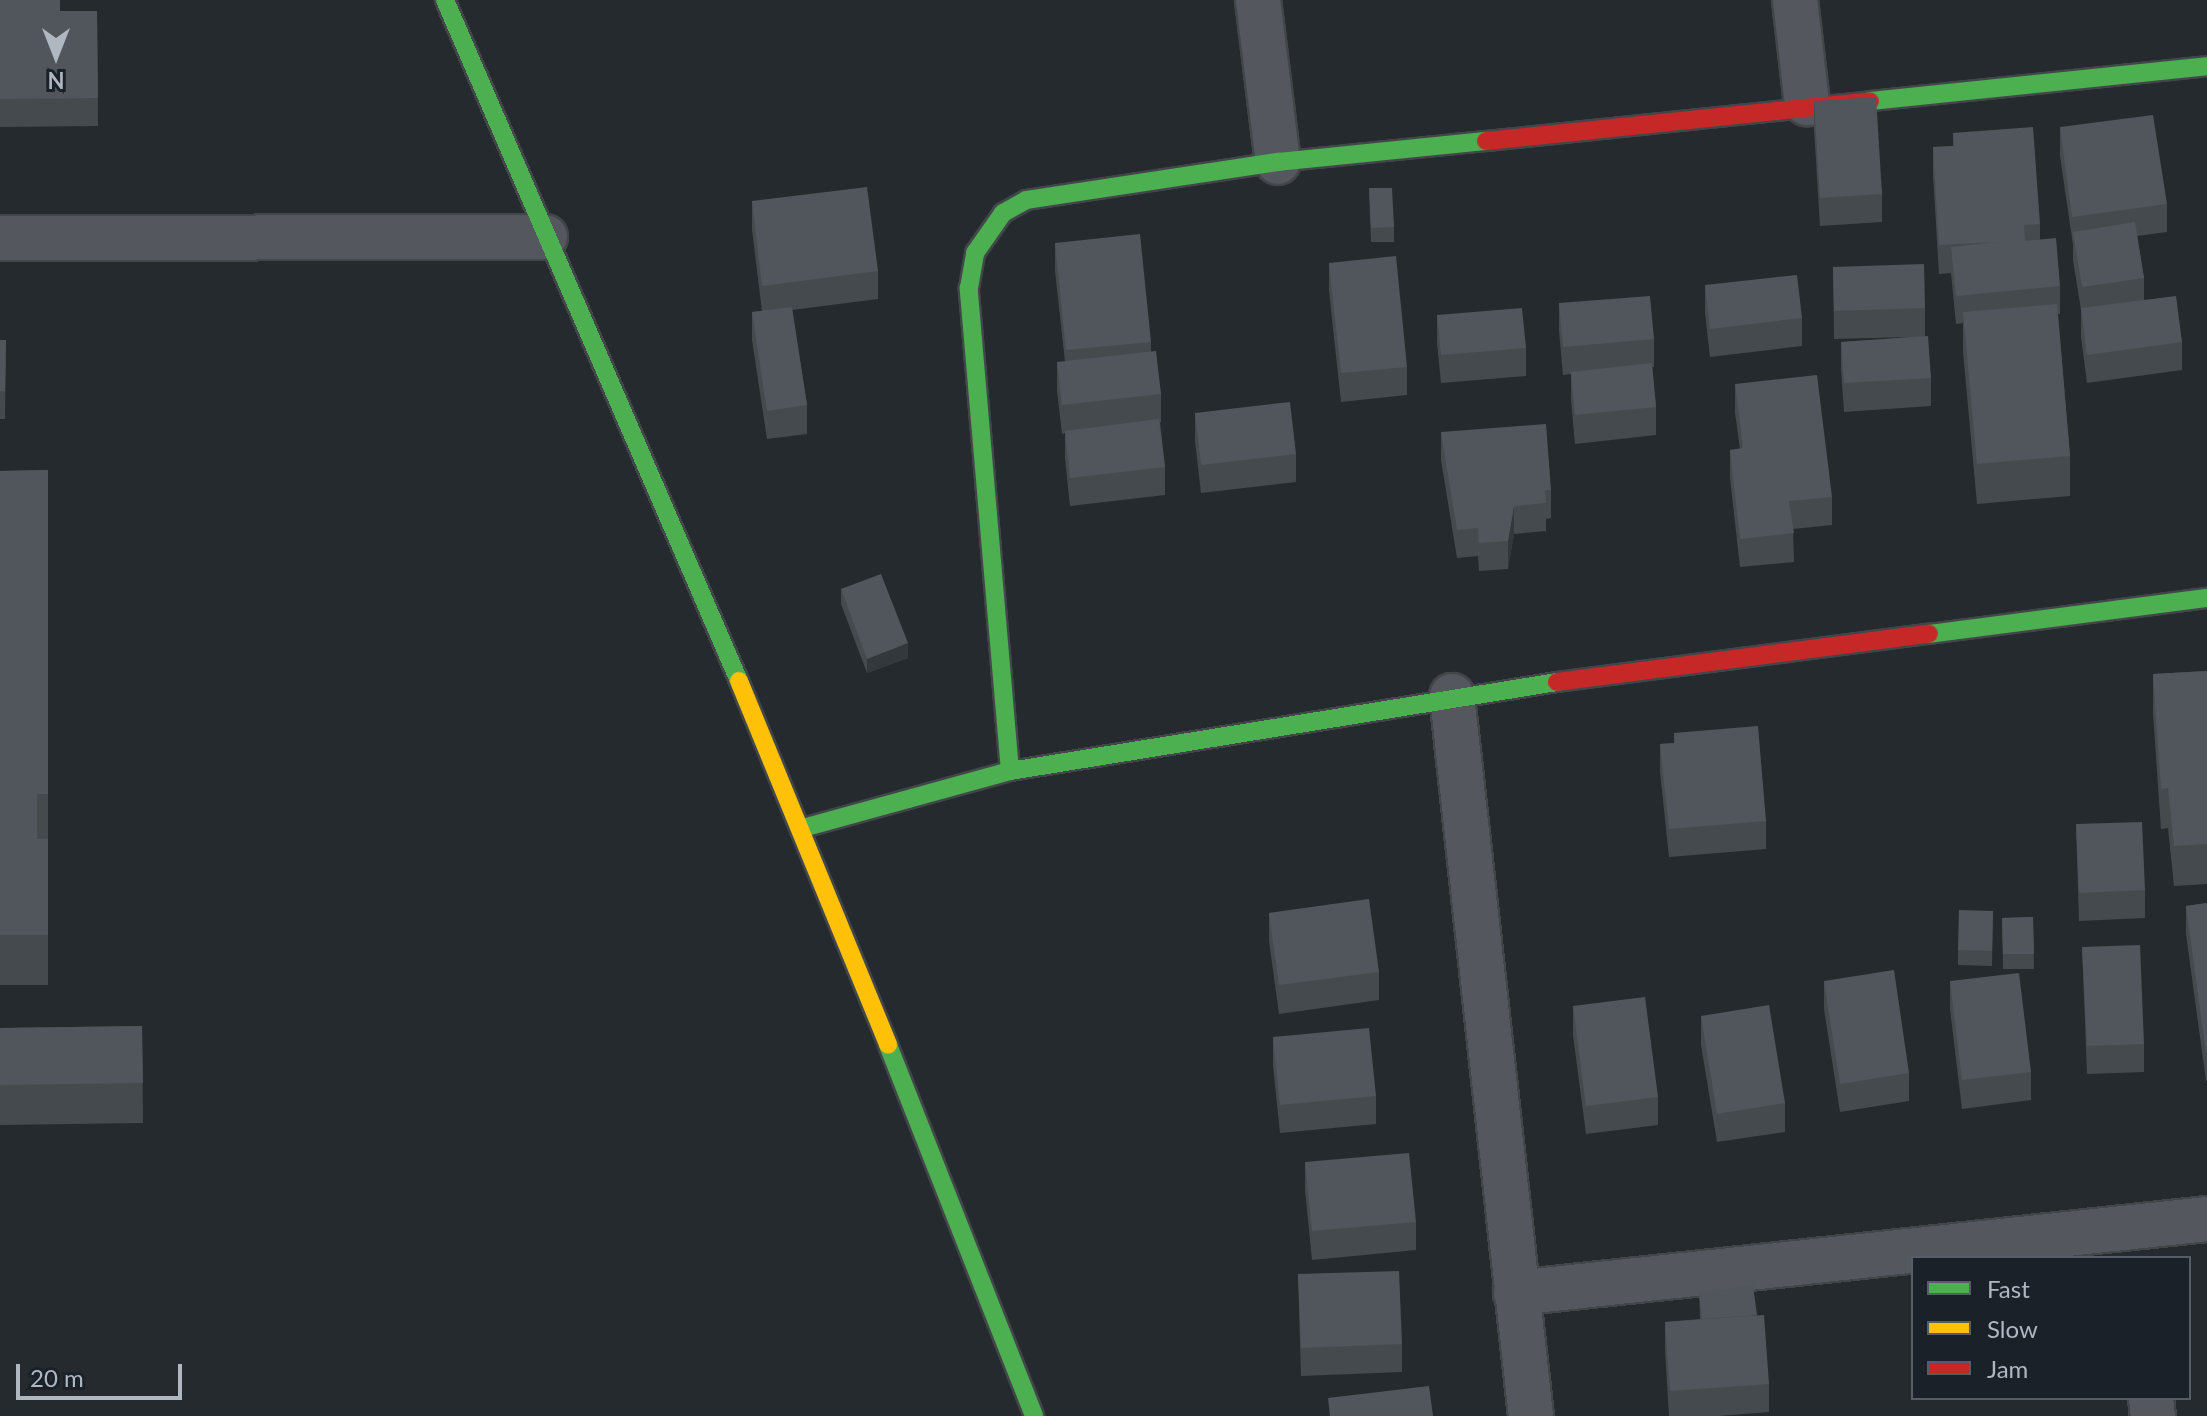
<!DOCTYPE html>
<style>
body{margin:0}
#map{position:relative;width:2207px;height:1416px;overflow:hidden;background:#252a2f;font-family:Lato,sans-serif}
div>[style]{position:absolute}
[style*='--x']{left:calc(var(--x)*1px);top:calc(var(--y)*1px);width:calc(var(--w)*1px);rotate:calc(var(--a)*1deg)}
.roads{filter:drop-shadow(2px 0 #42464a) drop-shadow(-2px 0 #42464a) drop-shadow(0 2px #42464a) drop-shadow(0 -2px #42464a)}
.street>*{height:44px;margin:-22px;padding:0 22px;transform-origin:22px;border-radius:22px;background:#54585e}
.fast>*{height:18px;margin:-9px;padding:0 9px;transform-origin:9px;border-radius:9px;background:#4caf50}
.slow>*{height:18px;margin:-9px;padding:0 9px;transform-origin:9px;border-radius:9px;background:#ffc107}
.jam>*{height:18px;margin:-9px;padding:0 9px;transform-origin:9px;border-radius:9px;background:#c62828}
.wall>*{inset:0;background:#454a4f}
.shaded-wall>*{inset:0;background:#33383d}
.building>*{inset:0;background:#50565b}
span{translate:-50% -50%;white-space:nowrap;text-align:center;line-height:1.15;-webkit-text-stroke:6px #1a2129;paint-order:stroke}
.legend{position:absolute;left:1911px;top:1256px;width:280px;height:144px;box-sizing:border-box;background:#1a2129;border:2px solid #565d66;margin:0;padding:10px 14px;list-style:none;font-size:24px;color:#afb7c1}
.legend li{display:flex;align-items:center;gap:16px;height:40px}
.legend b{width:40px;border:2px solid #565d66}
.north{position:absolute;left:16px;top:16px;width:80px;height:80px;-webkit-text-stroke:6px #1a2129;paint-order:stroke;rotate:180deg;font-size:22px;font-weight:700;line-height:32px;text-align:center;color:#afb7c1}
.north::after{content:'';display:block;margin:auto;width:28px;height:36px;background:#afb7c1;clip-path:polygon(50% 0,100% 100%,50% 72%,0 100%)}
.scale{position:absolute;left:16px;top:1364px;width:166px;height:36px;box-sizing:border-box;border:4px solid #afb7c1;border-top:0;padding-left:10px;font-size:24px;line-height:28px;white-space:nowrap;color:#afb7c1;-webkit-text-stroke:6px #1a2129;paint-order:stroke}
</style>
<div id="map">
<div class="roads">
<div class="street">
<div style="--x:1258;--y:0;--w:163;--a:83"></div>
<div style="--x:1795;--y:0;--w:104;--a:83.4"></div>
<div style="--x:0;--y:238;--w:545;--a:-0.11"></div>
<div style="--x:1452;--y:696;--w:724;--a:83.74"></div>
<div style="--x:1516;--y:1293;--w:695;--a:-6.11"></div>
<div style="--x:2151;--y:1398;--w:18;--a:84"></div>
</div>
<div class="fast">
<div style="--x:445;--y:0;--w:742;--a:66.65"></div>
<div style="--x:1870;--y:101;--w:339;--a:-5.9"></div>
<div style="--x:1929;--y:634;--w:280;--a:-7.4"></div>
<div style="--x:1010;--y:771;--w:485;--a:-94.9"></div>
<div style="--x:969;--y:288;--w:36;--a:-80"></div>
<div style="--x:975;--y:253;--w:49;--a:-55"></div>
<div style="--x:1003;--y:213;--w:26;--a:-29"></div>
<div style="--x:1026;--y:200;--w:255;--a:-8.6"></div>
<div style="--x:1278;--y:162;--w:209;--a:-5.8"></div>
<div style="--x:803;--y:828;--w:215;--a:-15.4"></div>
<div style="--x:1010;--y:771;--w:554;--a:-9.24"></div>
<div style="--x:888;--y:1045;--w:399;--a:68.5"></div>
</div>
<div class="slow">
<div style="--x:739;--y:681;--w:393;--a:67.7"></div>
</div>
<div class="jam">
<div style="--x:1486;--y:141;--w:386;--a:-5.9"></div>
<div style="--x:1557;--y:682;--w:375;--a:-7.4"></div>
</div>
</div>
<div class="wall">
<div style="clip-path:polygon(0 0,60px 11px,97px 11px,98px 126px,0 127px)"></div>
<div style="clip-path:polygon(1814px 101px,1882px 194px,1882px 222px,1820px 226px,1814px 129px)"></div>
<div style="clip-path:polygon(2060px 127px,2167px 204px,2167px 232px,2137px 236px,2144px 278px,2144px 300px,2182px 342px,2182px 370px,2087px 383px,2081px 337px,2081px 310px,2073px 260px,2073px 245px,2060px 156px)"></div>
<div style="clip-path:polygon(1953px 133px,2040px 224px,2040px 239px,2060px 286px,2060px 314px,2058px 314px,2070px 456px,2070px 496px,1977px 504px,1963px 352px,1963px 323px,1956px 324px,1951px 273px,1939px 274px,1933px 175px,1933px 147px,1953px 146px)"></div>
<div style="clip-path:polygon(1369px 188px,1394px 227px,1394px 242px,1371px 242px)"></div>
<div style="clip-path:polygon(752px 201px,878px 271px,878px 299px,792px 310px,807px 405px,807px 434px,767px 439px,752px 340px,752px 312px,762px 311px,752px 230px)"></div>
<div style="clip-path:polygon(1055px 243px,1151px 342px,1151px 351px,1161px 394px,1161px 422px,1160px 422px,1165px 467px,1165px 495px,1070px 506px,1065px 459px,1065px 433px,1062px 434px,1057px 391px,1057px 362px,1065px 362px,1055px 271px)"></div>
<div style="clip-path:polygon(1329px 263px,1407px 367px,1407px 395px,1341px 402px,1329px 291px)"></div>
<div style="clip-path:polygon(1833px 267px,1925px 308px,1925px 336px,1931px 378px,1931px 406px,1844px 412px,1841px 370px,1841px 342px,1913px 337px,1834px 339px)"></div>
<div style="clip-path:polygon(1705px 285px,1802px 318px,1802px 346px,1710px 357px,1705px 313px)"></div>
<div style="clip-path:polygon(1559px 303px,1654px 339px,1654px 367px,1652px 367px,1656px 407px,1656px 435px,1575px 444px,1571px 400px,1571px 374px,1563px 375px,1559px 331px)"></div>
<div style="clip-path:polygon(1437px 315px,1526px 348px,1526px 376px,1441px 383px,1437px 343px)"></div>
<div style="clip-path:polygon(0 340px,6px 340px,5px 419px,0 419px)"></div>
<div style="clip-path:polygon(1735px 384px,1832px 497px,1832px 525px,1793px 529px,1794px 562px,1740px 567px,1730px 478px,1730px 450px,1740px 449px,1735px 413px)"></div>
<div style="clip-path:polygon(1195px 413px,1296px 454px,1296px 482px,1201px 493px,1195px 441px)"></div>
<div style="clip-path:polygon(1441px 432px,1551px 490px,1551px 518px,1546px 519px,1546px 531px,1514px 534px,1508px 569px,1479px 571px,1478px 556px,1457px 558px,1441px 460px)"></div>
<div style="clip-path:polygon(48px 470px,48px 985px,0 985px,0 471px)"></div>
<div style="clip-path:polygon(841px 589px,908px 658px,867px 673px,841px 604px)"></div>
<div style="clip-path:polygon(2207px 671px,2207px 884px,2174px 886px,2168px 828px,2161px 829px,2153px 714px,2153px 674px)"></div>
<div style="clip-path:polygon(1674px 733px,1766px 821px,1766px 849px,1669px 857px,1660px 772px,1660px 744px,1674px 743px)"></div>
<div style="clip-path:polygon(2076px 824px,2145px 890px,2145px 918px,2079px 921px)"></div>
<div style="clip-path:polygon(2207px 903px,2207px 1081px,2206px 1081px,2186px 934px,2186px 906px)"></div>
<div style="clip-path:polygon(1993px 911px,1992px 966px,1958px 965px,1958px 950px)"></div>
<div style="clip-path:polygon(1269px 913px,1379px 972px,1379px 1000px,1279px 1014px,1269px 941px)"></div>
<div style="clip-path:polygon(2033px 917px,2034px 969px,2003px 969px,2002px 918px)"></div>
<div style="clip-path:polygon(2082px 947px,2144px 1044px,2144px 1072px,2087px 1074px)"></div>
<div style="clip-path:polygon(1824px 981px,1909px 1073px,1909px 1101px,1840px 1112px,1824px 1009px)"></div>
<div style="clip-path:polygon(1950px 981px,2031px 1072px,2031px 1100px,1962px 1109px,1950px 1009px)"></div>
<div style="clip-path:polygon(1573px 1006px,1658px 1097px,1658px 1125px,1586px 1134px,1573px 1035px)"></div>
<div style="clip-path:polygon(1701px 1016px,1785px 1103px,1785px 1132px,1717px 1142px,1701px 1045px)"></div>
<div style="clip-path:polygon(142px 1026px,143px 1123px,0 1125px,0 1028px)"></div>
<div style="clip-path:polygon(1273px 1037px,1376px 1096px,1376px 1124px,1280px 1133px,1273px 1066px)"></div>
<div style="clip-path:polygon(1305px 1162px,1416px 1222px,1416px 1250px,1312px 1260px,1305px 1190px)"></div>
<div style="clip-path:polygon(1298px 1274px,1402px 1344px,1402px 1372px,1301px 1376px)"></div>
<div style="clip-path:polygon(1699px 1293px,1757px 1315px,1769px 1384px,1769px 1412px,1719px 1416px,1669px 1416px,1665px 1350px,1665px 1322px,1700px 1319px)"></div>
</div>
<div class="shaded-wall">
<div style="clip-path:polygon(1514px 506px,1514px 534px,1508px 569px,1508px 541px)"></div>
<div style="clip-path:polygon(908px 643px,908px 658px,867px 673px,867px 659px)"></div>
</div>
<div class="building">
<div style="clip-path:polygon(0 0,60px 0,60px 11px,97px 11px,98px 98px,0 99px)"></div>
<div style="clip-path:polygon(1876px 97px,1882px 194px,1820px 198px,1814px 101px)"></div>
<div style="clip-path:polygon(2153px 115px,2167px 204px,2072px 217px,2060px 127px)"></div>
<div style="clip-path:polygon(2033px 127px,2040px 224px,2024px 225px,2025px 241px,2056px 238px,2060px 286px,1956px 296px,1951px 247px,1997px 242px,1939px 245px,1933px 147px,1954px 146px,1953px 133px)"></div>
<div style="clip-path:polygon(867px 187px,878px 271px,762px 286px,752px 201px)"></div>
<div style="clip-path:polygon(1369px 188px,1392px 188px,1394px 227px,1371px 228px)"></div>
<div style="clip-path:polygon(2135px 222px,2144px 278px,2082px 287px,2073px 232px)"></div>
<div style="clip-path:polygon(1140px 234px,1151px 342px,1066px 350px,1055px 243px)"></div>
<div style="clip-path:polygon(1396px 256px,1407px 367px,1341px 373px,1329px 263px)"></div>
<div style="clip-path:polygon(1924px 264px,1925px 308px,1834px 311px,1833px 267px)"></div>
<div style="clip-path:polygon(1797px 275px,1802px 318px,1710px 329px,1705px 285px)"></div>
<div style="clip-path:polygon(1650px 296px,1654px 339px,1563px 347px,1559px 303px)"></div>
<div style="clip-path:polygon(2176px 296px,2182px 342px,2087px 355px,2081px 308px)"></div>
<div style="clip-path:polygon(2057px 304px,2070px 456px,1977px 464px,1963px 312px)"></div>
<div style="clip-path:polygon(792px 307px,807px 405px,767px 411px,752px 312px)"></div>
<div style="clip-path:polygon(1522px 308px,1526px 348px,1441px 355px,1437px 315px)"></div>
<div style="clip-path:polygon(1928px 336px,1931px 378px,1844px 383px,1841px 342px)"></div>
<div style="clip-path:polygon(0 340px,6px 340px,5px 391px,0 391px)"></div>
<div style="clip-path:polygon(1156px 351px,1161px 394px,1062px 405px,1057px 362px)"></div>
<div style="clip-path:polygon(1652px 363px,1656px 407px,1575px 415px,1571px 372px)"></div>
<div style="clip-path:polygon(1817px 375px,1832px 497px,1789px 501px,1794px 533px,1740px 539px,1730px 450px,1743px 448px,1735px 384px)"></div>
<div style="clip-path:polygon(1290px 402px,1296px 454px,1201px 465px,1195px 413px)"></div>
<div style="clip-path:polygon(1159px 419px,1165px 467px,1070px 478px,1065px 431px)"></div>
<div style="clip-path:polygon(1546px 424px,1551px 490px,1545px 490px,1546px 503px,1514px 506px,1508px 541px,1479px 543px,1478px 528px,1457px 530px,1441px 432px)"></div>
<div style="clip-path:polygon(48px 470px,48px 794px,37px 794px,37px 839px,48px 839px,48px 935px,0 935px,0 471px)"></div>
<div style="clip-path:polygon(881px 574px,908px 643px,867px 659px,841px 589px)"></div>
<div style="clip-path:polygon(2207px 671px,2207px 844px,2174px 846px,2168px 788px,2161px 789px,2153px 674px)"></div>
<div style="clip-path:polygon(1758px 726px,1766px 821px,1669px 829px,1660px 744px,1675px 743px,1674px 733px)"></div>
<div style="clip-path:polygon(2142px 822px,2145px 890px,2079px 893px,2076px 824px)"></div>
<div style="clip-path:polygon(1369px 899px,1379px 972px,1279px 985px,1269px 913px)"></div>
<div style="clip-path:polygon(2207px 903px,2207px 1053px,2206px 1053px,2186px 906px)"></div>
<div style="clip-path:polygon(1959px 910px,1993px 911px,1992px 951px,1958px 950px)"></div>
<div style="clip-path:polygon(2033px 917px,2034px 954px,2003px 954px,2002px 918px)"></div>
<div style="clip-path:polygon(2140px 945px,2144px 1044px,2087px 1046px,2082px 947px)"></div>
<div style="clip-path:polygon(1894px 970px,1909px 1073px,1840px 1084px,1824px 981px)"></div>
<div style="clip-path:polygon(2019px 973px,2031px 1072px,1962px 1080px,1950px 981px)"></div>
<div style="clip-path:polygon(1645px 997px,1658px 1097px,1586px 1106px,1573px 1006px)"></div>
<div style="clip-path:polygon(1769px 1005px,1785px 1103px,1717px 1114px,1701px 1016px)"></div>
<div style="clip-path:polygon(142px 1026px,143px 1083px,0 1085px,0 1028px)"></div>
<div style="clip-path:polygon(1369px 1028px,1376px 1096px,1280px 1105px,1273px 1037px)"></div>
<div style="clip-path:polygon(1409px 1153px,1416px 1222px,1312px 1231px,1305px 1162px)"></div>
<div style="clip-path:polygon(1399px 1271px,1402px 1344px,1301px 1348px,1298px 1274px)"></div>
<div style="clip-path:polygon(1753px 1285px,1757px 1315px,1702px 1319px,1699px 1293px)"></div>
<div style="clip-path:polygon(1764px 1315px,1769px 1384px,1670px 1391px,1665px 1322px)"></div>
<div style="clip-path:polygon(1429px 1386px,1433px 1416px,1330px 1416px,1328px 1398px)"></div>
</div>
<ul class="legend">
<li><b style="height:10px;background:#4caf50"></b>Fast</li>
<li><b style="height:10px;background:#ffc107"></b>Slow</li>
<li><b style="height:10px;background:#c62828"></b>Jam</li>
</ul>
<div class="north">N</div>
<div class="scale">20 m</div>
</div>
